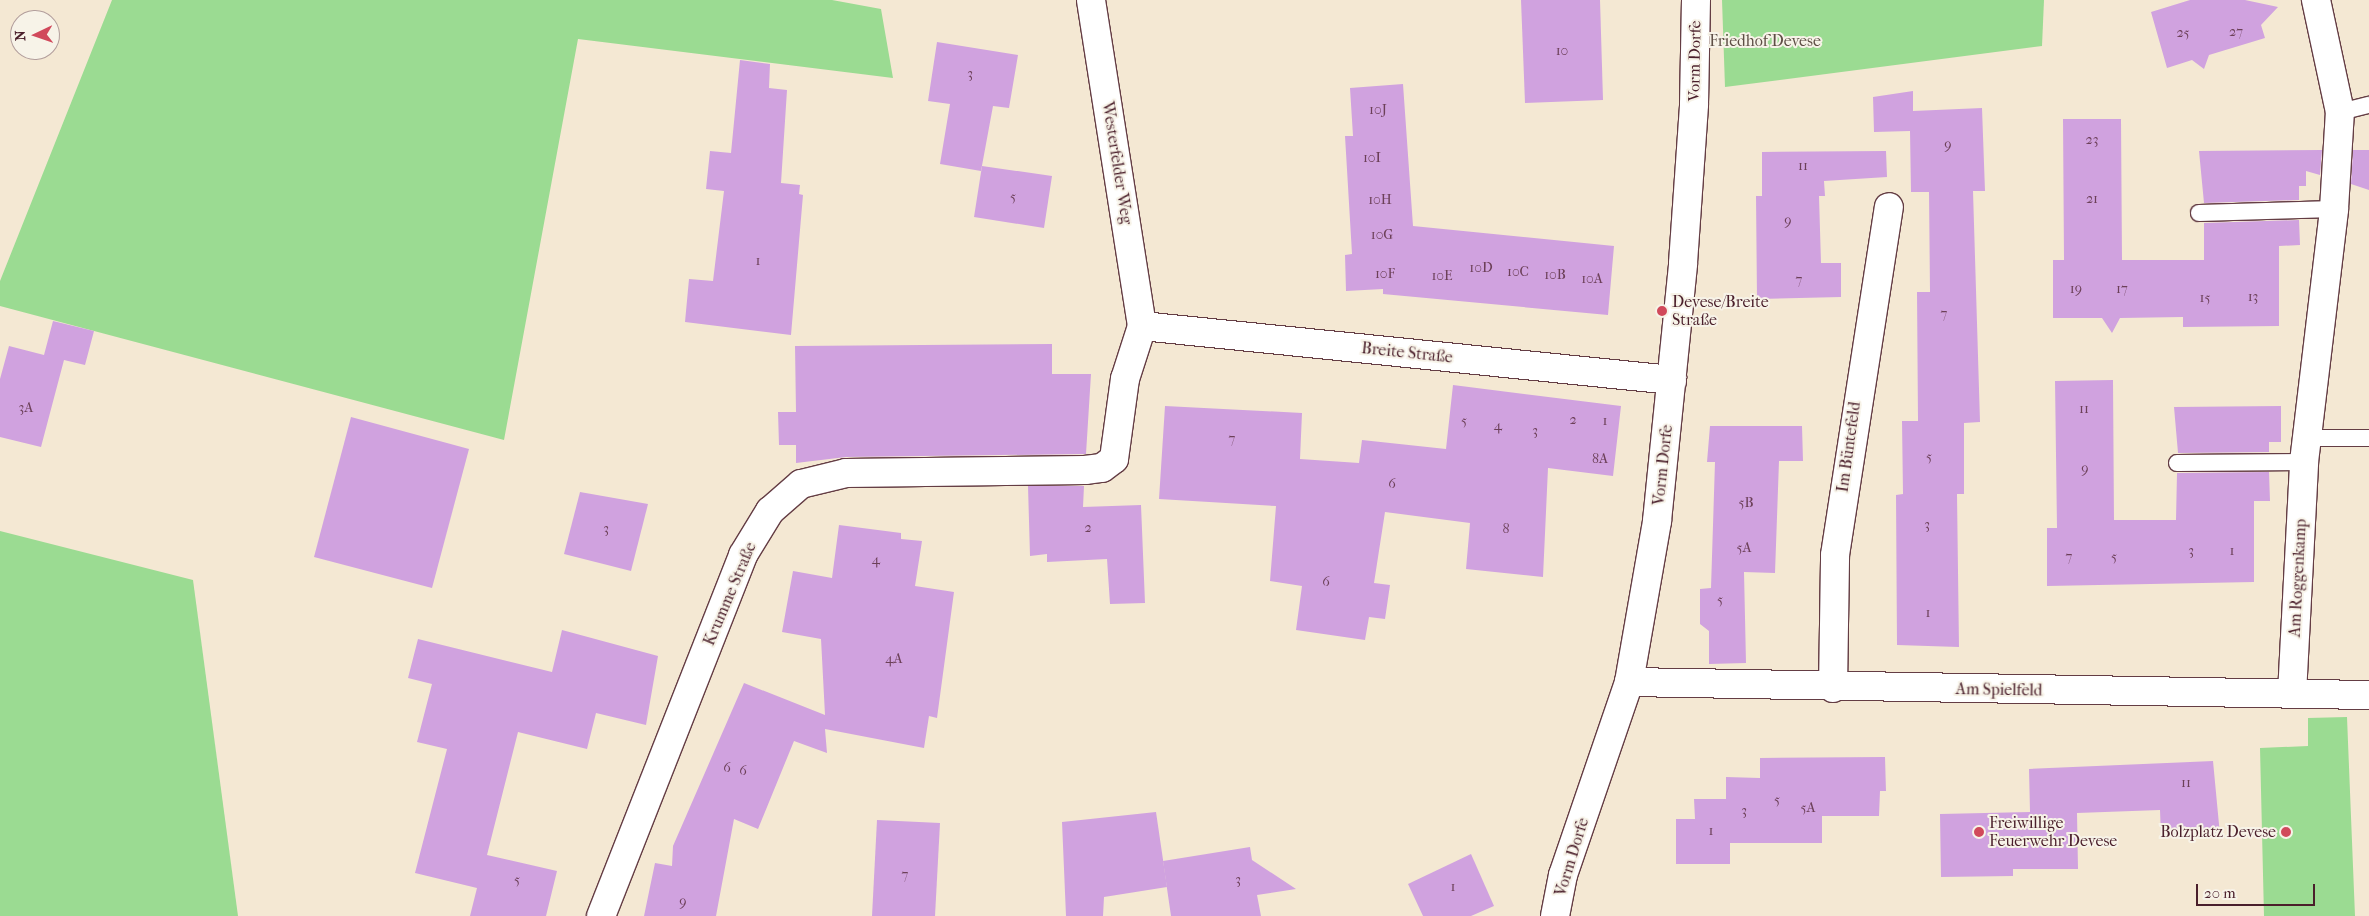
<!DOCTYPE html>
<meta charset="utf-8">
<style>
body{margin:0}
#map{position:relative;width:2369px;height:916px;overflow:hidden;background:#f4e8d3;font-family:"IM FELL French Canon",serif}
div>[style]{position:absolute}
[style*='--x']{left:calc(var(--x)*1px);top:calc(var(--y)*1px);width:calc(var(--w)*1px);rotate:calc(var(--a)*1deg)}
.green>*{inset:0;background:#9bdb92}
.building>*{inset:0;background:#d0a2df}
.roads{filter:drop-shadow(1px 0 #643d44) drop-shadow(-1px 0 #643d44) drop-shadow(0 1px #643d44) drop-shadow(0 -1px #643d44)}
.service>*{height:16px;margin:-8px;padding:0 8px;transform-origin:8px;border-radius:8px;background:#fff}
.minor>*{height:28px;margin:-14px;padding:0 14px;transform-origin:14px;border-radius:14px;background:#fff}
.secondary>*{height:28px;margin:-14px;padding:0 14px;transform-origin:14px;border-radius:14px;background:#fff}
.dots>*{width:14px;height:14px;translate:-50% -50%;box-sizing:border-box;border:2px solid #f7f3e8;border-radius:50%}
span{translate:-50% -50%;white-space:nowrap;text-align:center;line-height:1.15;-webkit-text-stroke:4px #f7f3e8;paint-order:stroke}
.number-label{font-size:14px;color:#6c4058}
.number-label span{-webkit-text-stroke-width:0}
.park-label{font-size:16px;color:#5e4e45}
.street-label{font-size:16px;color:#4a1f2b}
.poi-label{font-size:16px;color:#4a1f2b}
.left{translate:0 -50%;text-align:left}
.right{translate:-100% -50%;text-align:right}
.north{position:absolute;left:10px;top:10px;width:50px;height:50px;box-sizing:border-box;background:#f7f3e8;border:1px solid #b29e9c;border-radius:50%;rotate:267deg;font-size:14px;font-weight:700;line-height:20px;text-align:center;color:#4a1f2b}
.north::after{content:'';display:block;margin:auto;width:18px;height:22px;background:#d1495b;clip-path:polygon(50% 0,100% 100%,50% 72%,0 100%)}
.scale{position:absolute;left:2196px;top:884px;width:119px;height:22px;box-sizing:border-box;border:2px solid #4a1f2b;border-top:0;padding-left:6px;font-size:15px;line-height:18px;white-space:nowrap;color:#4a1f2b;-webkit-text-stroke:4px #f7f3e8;paint-order:stroke}
</style>
<div id="map">
<div class="green">
<div style="clip-path:polygon(112px 0,832px 0,881px 9px,893px 78px,578px 39px,504px 440px,0 306px,0 281px)"></div>
<div style="clip-path:polygon(1722px 0,2044px 0,2042px 46px,1725px 87px)"></div>
<div style="clip-path:polygon(0 531px,193px 580px,238px 916px,0 916px)"></div>
<div style="clip-path:polygon(2347px 717px,2355px 916px,2264px 916px,2260px 748px,2308px 746px,2308px 718px)"></div>
</div>
<div class="building">
<div style="clip-path:polygon(1521px 0,1600px 0,1603px 100px,1525px 103px)"></div>
<div style="clip-path:polygon(2190px 0,2245px 0,2278px 7px,2261px 25px,2265px 38px,2209px 55px,2204px 69px,2192px 60px,2167px 68px,2151px 12px)"></div>
<div style="clip-path:polygon(937px 42px,1018px 55px,1009px 108px,993px 106px,981px 171px,940px 164px,950px 104px,928px 101px)"></div>
<div style="clip-path:polygon(740px 60px,770px 64px,769px 88px,787px 90px,781px 183px,800px 185px,799px 194px,803px 195px,791px 335px,685px 322px,689px 279px,713px 281px,724px 191px,706px 189px,710px 151px,731px 153px)"></div>
<div style="clip-path:polygon(1403px 84px,1413px 226px,1614px 246px,1608px 315px,1383px 294px,1383px 289px,1346px 291px,1345px 255px,1352px 254px,1345px 136px,1353px 136px,1350px 88px)"></div>
<div style="clip-path:polygon(1913px 91px,1913px 111px,1982px 108px,1985px 191px,1973px 191px,1980px 422px,1964px 423px,1964px 494px,1957px 494px,1959px 647px,1897px 645px,1896px 495px,1903px 494px,1902px 421px,1918px 421px,1917px 292px,1930px 292px,1929px 192px,1911px 192px,1910px 131px,1874px 132px,1873px 97px)"></div>
<div style="clip-path:polygon(2063px 119px,2121px 119px,2122px 260px,2204px 260px,2204px 223px,2299px 220px,2300px 245px,2279px 246px,2279px 326px,2183px 327px,2183px 317px,2120px 318px,2112px 333px,2102px 318px,2053px 318px,2053px 260px,2064px 260px)"></div>
<div style="clip-path:polygon(2322px 150px,2320px 175px,2306px 171px,2306px 186px,2299px 186px,2299px 200px,2204px 203px,2199px 151px)"></div>
<div style="clip-path:polygon(2353px 150px,2369px 150px,2369px 190px,2351px 184px)"></div>
<div style="clip-path:polygon(1886px 151px,1887px 177px,1824px 181px,1825px 196px,1819px 196px,1821px 263px,1841px 263px,1841px 297px,1757px 299px,1756px 196px,1762px 196px,1762px 152px)"></div>
<div style="clip-path:polygon(982px 166px,1052px 176px,1044px 228px,974px 217px)"></div>
<div style="clip-path:polygon(53px 321px,94px 331px,85px 365px,64px 360px,41px 447px,0 437px,0 379px,9px 346px,44px 355px)"></div>
<div style="clip-path:polygon(1052px 344px,1052px 374px,1091px 374px,1086px 454px,846px 457px,796px 463px,796px 445px,779px 445px,778px 412px,796px 412px,795px 346px)"></div>
<div style="clip-path:polygon(2113px 380px,2114px 520px,2176px 520px,2177px 473px,2269px 472px,2270px 501px,2254px 501px,2254px 582px,2047px 586px,2047px 528px,2057px 528px,2055px 381px)"></div>
<div style="clip-path:polygon(1453px 385px,1621px 406px,1613px 476px,1548px 468px,1543px 577px,1466px 569px,1470px 523px,1385px 512px,1374px 583px,1390px 585px,1385px 619px,1369px 617px,1365px 640px,1296px 630px,1302px 586px,1270px 581px,1276px 506px,1159px 499px,1165px 406px,1302px 413px,1300px 459px,1359px 463px,1362px 440px,1446px 449px)"></div>
<div style="clip-path:polygon(2281px 406px,2281px 442px,2269px 442px,2269px 452px,2178px 453px,2174px 407px)"></div>
<div style="clip-path:polygon(351px 417px,469px 449px,432px 588px,314px 557px)"></div>
<div style="clip-path:polygon(1710px 426px,1802px 426px,1803px 461px,1779px 461px,1775px 573px,1744px 572px,1746px 663px,1709px 664px,1709px 631px,1700px 624px,1700px 589px,1711px 588px,1715px 462px,1707px 462px)"></div>
<div style="clip-path:polygon(1028px 486px,1084px 486px,1083px 507px,1141px 505px,1145px 603px,1110px 604px,1107px 559px,1047px 562px,1047px 554px,1030px 556px)"></div>
<div style="clip-path:polygon(580px 492px,648px 504px,631px 571px,564px 554px)"></div>
<div style="clip-path:polygon(839px 525px,901px 533px,901px 539px,922px 541px,915px 586px,954px 592px,937px 718px,929px 716px,924px 748px,825px 729px,827px 753px,794px 741px,758px 829px,734px 819px,716px 916px,644px 916px,655px 863px,672px 866px,673px 846px,744px 683px,825px 715px,821px 639px,782px 632px,793px 571px,832px 578px)"></div>
<div style="clip-path:polygon(562px 630px,658px 656px,646px 725px,596px 713px,587px 749px,518px 732px,487px 855px,557px 871px,546px 916px,470px 916px,477px 888px,415px 873px,447px 749px,417px 742px,432px 684px,408px 678px,418px 639px,552px 672px)"></div>
<div style="clip-path:polygon(1885px 757px,1886px 791px,1880px 791px,1879px 816px,1822px 816px,1822px 843px,1730px 843px,1730px 864px,1676px 864px,1676px 819px,1695px 819px,1694px 799px,1726px 799px,1726px 777px,1760px 778px,1760px 758px)"></div>
<div style="clip-path:polygon(2213px 761px,2220px 835px,2161px 837px,2160px 810px,2077px 813px,2078px 869px,2013px 869px,2013px 876px,1941px 877px,1940px 814px,2030px 812px,2029px 769px)"></div>
<div style="clip-path:polygon(1156px 812px,1167px 887px,1104px 897px,1103px 916px,1066px 916px,1062px 822px)"></div>
<div style="clip-path:polygon(877px 820px,940px 823px,935px 916px,872px 916px)"></div>
<div style="clip-path:polygon(1250px 847px,1252px 860px,1296px 889px,1257px 895px,1261px 916px,1171px 916px,1163px 861px)"></div>
<div style="clip-path:polygon(1471px 854px,1494px 906px,1471px 916px,1423px 916px,1408px 884px)"></div>
</div>
<div class="roads">
<div class="service">
<div style="--x:2340;--y:112;--w:30;--a:-14"></div>
<div style="--x:2199;--y:213;--w:135;--a:-1.7"></div>
<div style="--x:2307;--y:438;--w:62;--a:0"></div>
<div style="--x:2177;--y:463;--w:127;--a:-0.5"></div>
</div>
<div class="minor">
<div style="--x:1142;--y:326;--w:533;--a:5.82"></div>
<div style="--x:1629;--y:682;--w:740;--a:1.01"></div>
<div style="--x:1833;--y:688;--w:133;--a:-89.1"></div>
<div style="--x:1835;--y:555;--w:352;--a:-81.2"></div>
<div style="--x:2292;--y:694;--w:232;--a:-87"></div>
<div style="--x:2304;--y:462;--w:255;--a:-83.2"></div>
<div style="--x:2334;--y:209;--w:97;--a:-86.5"></div>
<div style="--x:2340;--y:112;--w:115;--a:-102.1"></div>
<div style="--x:601;--y:916;--w:388;--a:-68.5"></div>
<div style="--x:743;--y:555;--w:52;--a:-58.5"></div>
<div style="--x:770;--y:511;--w:41;--a:-41.1"></div>
<div style="--x:801;--y:484;--w:46;--a:-13.7"></div>
<div style="--x:846;--y:473;--w:239;--a:-0.7"></div>
<div style="--x:1085;--y:470;--w:17;--a:-7"></div>
<div style="--x:1102;--y:468;--w:15;--a:-37"></div>
<div style="--x:1114;--y:459;--w:81;--a:-82.2"></div>
<div style="--x:1125;--y:379;--w:56;--a:-72.2"></div>
<div style="--x:1142;--y:326;--w:330;--a:-98.9"></div>
</div>
<div class="secondary">
<div style="--x:1555;--y:916;--w:42;--a:-79"></div>
<div style="--x:1563;--y:875;--w:204;--a:-71.1"></div>
<div style="--x:1629;--y:682;--w:163;--a:-80.1"></div>
<div style="--x:1657;--y:521;--w:259;--a:-84.2"></div>
<div style="--x:1683;--y:263;--w:159;--a:-86"></div>
<div style="--x:1694;--y:104;--w:104;--a:-88.9"></div>
</div>
</div>
<div class="dots">
<div style="left:1662px;top:311px;background:#d1495b"></div>
<div style="left:1979px;top:832px;background:#d1495b"></div>
<div style="left:2286px;top:832px;background:#d1495b"></div>
</div>
<div class="number-label">
<span style="left:2236px;top:32px">27</span>
<span style="left:2183px;top:33px">25</span>
<span style="left:1562px;top:51px">10</span>
<span style="left:970px;top:74px">3</span>
<span style="left:1378px;top:110px">10J</span>
<span style="left:2092px;top:140px">23</span>
<span style="left:1948px;top:145px">9</span>
<span style="left:1372px;top:158px">10I</span>
<span style="left:1803px;top:166px">11</span>
<span style="left:1013px;top:197px">5</span>
<span style="left:2092px;top:199px">21</span>
<span style="left:1380px;top:200px">10H</span>
<span style="left:1788px;top:221px">9</span>
<span style="left:1382px;top:235px">10G</span>
<span style="left:758px;top:261px">1</span>
<span style="left:1481px;top:268px">10D</span>
<span style="left:1518px;top:272px">10C</span>
<span style="left:1385px;top:274px">10F</span>
<span style="left:1555px;top:275px">10B</span>
<span style="left:1442px;top:276px">10E</span>
<span style="left:1592px;top:279px">10A</span>
<span style="left:1799px;top:280px">7</span>
<span style="left:2076px;top:289px">19</span>
<span style="left:2122px;top:289px">17</span>
<span style="left:2253px;top:297px">13</span>
<span style="left:2205px;top:298px">15</span>
<span style="left:1944px;top:314px">7</span>
<span style="left:26px;top:408px">3A</span>
<span style="left:2084px;top:409px">11</span>
<span style="left:1573px;top:420px">2</span>
<span style="left:1464px;top:421px">5</span>
<span style="left:1605px;top:421px">1</span>
<span style="left:1498px;top:426px">4</span>
<span style="left:1535px;top:431px">3</span>
<span style="left:1232px;top:439px">7</span>
<span style="left:1929px;top:457px">5</span>
<span style="left:1600px;top:459px">8A</span>
<span style="left:2085px;top:469px">9</span>
<span style="left:1392px;top:484px">6</span>
<span style="left:1746px;top:503px">5B</span>
<span style="left:1927px;top:525px">3</span>
<span style="left:1088px;top:528px">2</span>
<span style="left:606px;top:529px">3</span>
<span style="left:1506px;top:529px">8</span>
<span style="left:1744px;top:548px">5A</span>
<span style="left:2191px;top:551px">3</span>
<span style="left:2232px;top:551px">1</span>
<span style="left:2069px;top:557px">7</span>
<span style="left:2114px;top:557px">5</span>
<span style="left:876px;top:560px">4</span>
<span style="left:1326px;top:582px">6</span>
<span style="left:1720px;top:600px">5</span>
<span style="left:1928px;top:613px">1</span>
<span style="left:894px;top:659px">4A</span>
<span style="left:727px;top:768px">6</span>
<span style="left:743px;top:771px">6</span>
<span style="left:2186px;top:783px">11</span>
<span style="left:1777px;top:800px">5</span>
<span style="left:1808px;top:808px">5A</span>
<span style="left:1744px;top:811px">3</span>
<span style="left:1711px;top:831px">1</span>
<span style="left:905px;top:875px">7</span>
<span style="left:517px;top:880px">5</span>
<span style="left:1238px;top:880px">3</span>
<span style="left:1453px;top:887px">1</span>
<span style="left:683px;top:902px">9</span>
</div>
<div class="park-label">
<span style="left:1765px;top:41px">Friedhof Devese</span>
</div>
<div class="street-label">
<span style="left:1695px;top:61px;rotate:-89deg">Vorm Dorfe</span>
<span style="left:1117px;top:163px;rotate:81deg">Westerfelder Weg</span>
<span style="left:1407px;top:353px;rotate:6deg">Breite Straße</span>
<span style="left:1849px;top:447px;rotate:-82deg">Im Büntefeld</span>
<span style="left:1663px;top:465px;rotate:-84deg">Vorm Dorfe</span>
<span style="left:2298px;top:578px;rotate:-87deg">Am Roggenkamp</span>
<span style="left:730px;top:594px;rotate:-67deg">Krumme Straße</span>
<span style="left:1999px;top:690px;rotate:1deg">Am Spielfeld</span>
<span style="left:1572px;top:857px;rotate:-73deg">Vorm Dorfe</span>
</div>
<div class="poi-label">
<span class="left" style="left:1672px;top:311px">Devese/Breite<br>Straße</span>
<span class="left" style="left:1989px;top:832px">Freiwillige<br>Feuerwehr Devese</span>
<span class="right" style="left:2276px;top:832px">Bolzplatz Devese</span>
</div>
<div class="north">N</div>
<div class="scale">20 m</div>
</div>
